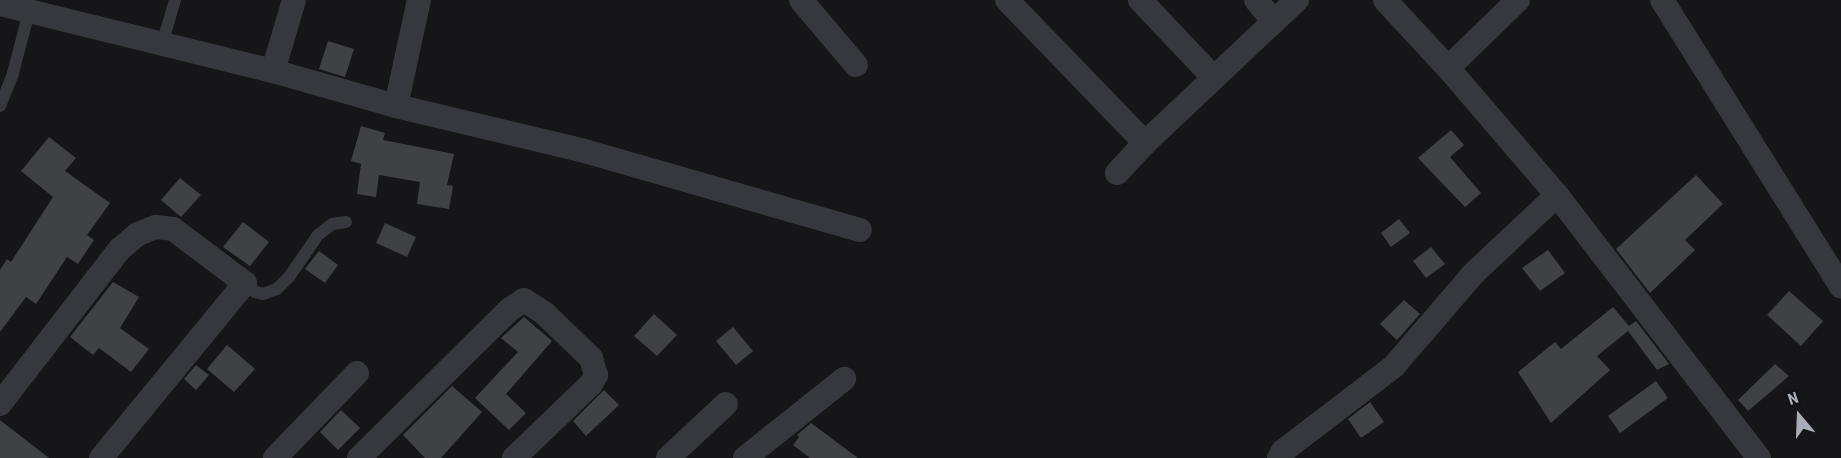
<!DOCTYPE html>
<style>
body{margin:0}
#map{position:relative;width:1841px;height:458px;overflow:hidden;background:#161618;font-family:"Roboto Condensed",sans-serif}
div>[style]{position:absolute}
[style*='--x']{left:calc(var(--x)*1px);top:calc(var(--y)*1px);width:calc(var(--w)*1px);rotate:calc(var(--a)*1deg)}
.building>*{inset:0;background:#404145}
.service>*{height:12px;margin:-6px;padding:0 6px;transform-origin:6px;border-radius:6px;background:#37383d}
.minor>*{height:24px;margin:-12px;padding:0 12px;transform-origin:12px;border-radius:12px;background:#37383d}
span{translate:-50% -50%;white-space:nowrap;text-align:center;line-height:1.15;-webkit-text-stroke:4.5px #111113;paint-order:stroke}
.north{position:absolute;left:1769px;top:386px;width:60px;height:60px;-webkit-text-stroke:4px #111113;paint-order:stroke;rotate:341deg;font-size:16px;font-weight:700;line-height:24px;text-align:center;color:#a8adb8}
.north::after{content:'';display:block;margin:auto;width:21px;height:27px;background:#a8adb8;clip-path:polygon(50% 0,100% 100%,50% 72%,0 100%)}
</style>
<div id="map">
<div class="building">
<div style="clip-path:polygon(328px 41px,354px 49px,345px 77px,319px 69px)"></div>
<div style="clip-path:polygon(361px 126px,385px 133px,383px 140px,454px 154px,447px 185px,453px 186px,449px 209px,417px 204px,420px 182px,379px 175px,376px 197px,357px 194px,361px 164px,351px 161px)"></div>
<div style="clip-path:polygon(1451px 130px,1464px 145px,1450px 157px,1481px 193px,1465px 207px,1418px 158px)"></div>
<div style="clip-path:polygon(49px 137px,76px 158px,65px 171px,110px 203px,87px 235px,94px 240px,78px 264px,67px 257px,36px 304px,26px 297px,0 332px,0 270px,7px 259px,11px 262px,53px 197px,21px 171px)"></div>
<div style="clip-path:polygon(1696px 175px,1723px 204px,1685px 240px,1695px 250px,1650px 293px,1616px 249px)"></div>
<div style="clip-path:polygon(180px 178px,201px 195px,181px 217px,161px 200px)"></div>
<div style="clip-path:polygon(1399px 219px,1410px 233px,1391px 247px,1381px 233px)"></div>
<div style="clip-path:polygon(243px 222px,269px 242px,250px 266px,223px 247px)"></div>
<div style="clip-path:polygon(385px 223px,416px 237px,407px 257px,376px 243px)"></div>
<div style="clip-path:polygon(1431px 247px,1445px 264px,1426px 278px,1413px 261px)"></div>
<div style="clip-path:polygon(1548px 250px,1565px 273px,1540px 291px,1522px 268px)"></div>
<div style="clip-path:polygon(319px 251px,338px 265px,325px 283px,305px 269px)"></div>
<div style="clip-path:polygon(113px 282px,139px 297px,120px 328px,149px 349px,131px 372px,99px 348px,93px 355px,70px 337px)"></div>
<div style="clip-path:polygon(1789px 291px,1823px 321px,1801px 346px,1767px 315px)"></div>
<div style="clip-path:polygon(1404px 300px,1420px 314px,1397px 340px,1380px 324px)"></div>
<div style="clip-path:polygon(1613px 307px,1629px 326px,1636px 321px,1669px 364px,1657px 370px,1628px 331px,1597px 356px,1610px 370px,1551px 423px,1518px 372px,1555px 342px,1561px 349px)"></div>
<div style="clip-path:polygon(654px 314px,677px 335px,657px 356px,634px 336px)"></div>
<div style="clip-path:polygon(524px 317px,552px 341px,506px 394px,526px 413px,509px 430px,475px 398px,518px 352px,501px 338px)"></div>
<div style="clip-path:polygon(733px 327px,753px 351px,736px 365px,716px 341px)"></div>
<div style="clip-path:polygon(227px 345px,255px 369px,234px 392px,207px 369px)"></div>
<div style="clip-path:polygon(1775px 364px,1789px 376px,1748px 411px,1738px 400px)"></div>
<div style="clip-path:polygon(196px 365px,209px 375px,196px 390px,184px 379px)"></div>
<div style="clip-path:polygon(1656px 381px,1668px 398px,1620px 433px,1608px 416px)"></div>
<div style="clip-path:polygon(452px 386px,482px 412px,441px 458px,425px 458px,403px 435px)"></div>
<div style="clip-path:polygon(604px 390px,619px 405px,586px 436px,573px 421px)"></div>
<div style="clip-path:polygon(1370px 402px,1384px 422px,1361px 438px,1348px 419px)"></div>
<div style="clip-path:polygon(341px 410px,360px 428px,338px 450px,320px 432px)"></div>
<div style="clip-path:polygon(0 420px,49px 458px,0 458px)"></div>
<div style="clip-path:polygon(811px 423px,858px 458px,810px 458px,793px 445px,799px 437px,797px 435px)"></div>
</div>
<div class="service">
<div style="--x:162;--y:44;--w:46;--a:-73.5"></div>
<div style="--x:0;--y:106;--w:35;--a:-68"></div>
<div style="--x:13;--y:73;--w:63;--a:-75.3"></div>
<div style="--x:245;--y:283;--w:13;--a:42"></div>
<div style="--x:255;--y:292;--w:8;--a:14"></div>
<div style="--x:263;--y:294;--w:15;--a:-20"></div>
<div style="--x:277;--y:289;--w:17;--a:-45"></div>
<div style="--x:289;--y:277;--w:51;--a:-55.4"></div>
<div style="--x:318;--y:235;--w:18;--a:-38"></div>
<div style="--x:332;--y:224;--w:14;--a:-8"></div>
</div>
<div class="minor">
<div style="--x:801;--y:0;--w:85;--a:49.8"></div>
<div style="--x:1007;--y:0;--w:199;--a:46"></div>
<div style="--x:1140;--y:0;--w:106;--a:46.5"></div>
<div style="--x:1256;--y:0;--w:26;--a:50"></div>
<div style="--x:1385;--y:0;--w:93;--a:47.2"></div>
<div style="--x:1448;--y:68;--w:167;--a:49.4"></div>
<div style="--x:1557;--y:195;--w:332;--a:52.5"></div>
<div style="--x:1662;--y:0;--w:338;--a:58"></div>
<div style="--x:0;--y:4;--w:281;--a:13.8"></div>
<div style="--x:273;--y:71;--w:128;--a:15.9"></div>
<div style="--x:396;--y:106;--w:190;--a:13.4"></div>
<div style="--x:581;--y:150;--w:290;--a:16"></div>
<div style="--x:1448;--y:68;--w:98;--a:-44.2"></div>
<div style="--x:273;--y:71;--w:74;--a:-73.5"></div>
<div style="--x:396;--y:106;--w:108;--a:-77.8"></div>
<div style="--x:1117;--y:173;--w:41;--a:-47"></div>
<div style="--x:1145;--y:143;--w:209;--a:-43.3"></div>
<div style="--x:0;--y:404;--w:196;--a:-52.3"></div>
<div style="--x:120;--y:249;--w:23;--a:-40"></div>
<div style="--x:138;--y:234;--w:18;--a:-22"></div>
<div style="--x:155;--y:227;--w:18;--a:6"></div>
<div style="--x:173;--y:229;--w:90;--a:36.9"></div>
<div style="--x:245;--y:283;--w:227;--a:129.4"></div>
<div style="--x:275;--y:458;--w:118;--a:-46"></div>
<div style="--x:359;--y:458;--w:211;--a:-44.6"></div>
<div style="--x:509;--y:310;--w:18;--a:-34"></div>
<div style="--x:524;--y:300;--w:24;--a:33"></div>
<div style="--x:544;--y:313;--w:65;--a:43.8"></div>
<div style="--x:591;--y:358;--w:18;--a:74"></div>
<div style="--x:596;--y:375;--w:10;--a:119"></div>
<div style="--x:591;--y:384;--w:107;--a:136.1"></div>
<div style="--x:668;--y:458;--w:79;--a:-43"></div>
<div style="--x:745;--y:458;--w:127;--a:-38.6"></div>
<div style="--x:1279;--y:458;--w:8;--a:-60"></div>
<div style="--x:1283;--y:451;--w:140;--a:-37.4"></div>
<div style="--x:1394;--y:366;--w:121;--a:-49.3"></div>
<div style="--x:1473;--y:274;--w:115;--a:-43.2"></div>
</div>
<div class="north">N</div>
</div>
